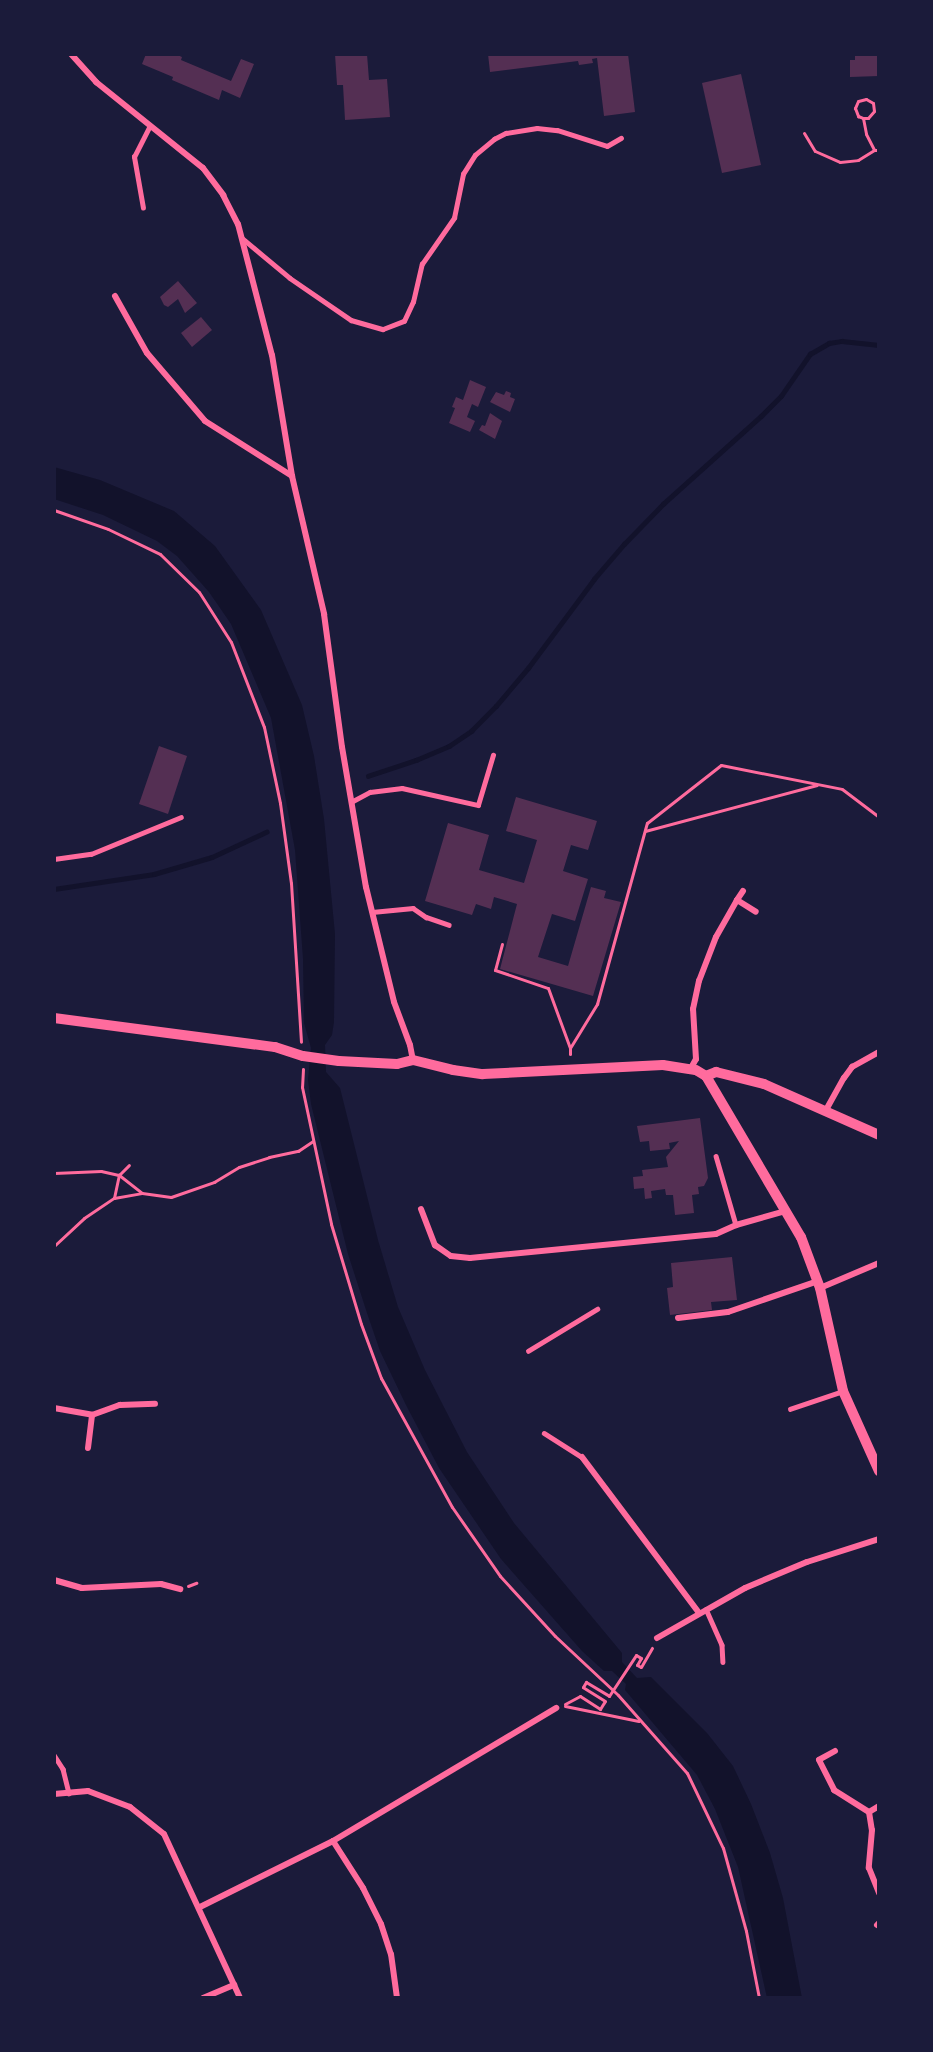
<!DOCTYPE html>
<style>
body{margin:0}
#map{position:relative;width:933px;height:2052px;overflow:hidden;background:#1b1b3a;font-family:"Noto Sans",sans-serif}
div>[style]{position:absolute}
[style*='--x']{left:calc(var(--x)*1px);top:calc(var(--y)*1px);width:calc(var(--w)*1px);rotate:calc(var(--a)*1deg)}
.water>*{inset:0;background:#12122b}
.stream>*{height:4.5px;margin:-2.25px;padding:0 2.25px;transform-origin:2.25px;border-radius:2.25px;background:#12122b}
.building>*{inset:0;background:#542f53}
.path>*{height:3px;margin:-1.5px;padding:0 1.5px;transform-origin:1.5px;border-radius:1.5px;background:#ff6b9d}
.service>*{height:4.5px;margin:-2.25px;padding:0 2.25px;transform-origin:2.25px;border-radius:2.25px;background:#ff6b9d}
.minor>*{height:6px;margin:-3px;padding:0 3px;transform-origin:3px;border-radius:3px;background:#ff6b9d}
.tertiary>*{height:10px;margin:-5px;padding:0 5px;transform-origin:5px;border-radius:5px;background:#ff6b9d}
span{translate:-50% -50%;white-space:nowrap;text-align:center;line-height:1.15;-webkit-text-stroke:6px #1b1b3a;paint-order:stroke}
.frame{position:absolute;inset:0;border:56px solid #1b1b3a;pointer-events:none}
</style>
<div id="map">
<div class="water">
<div style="clip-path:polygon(54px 467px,100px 480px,174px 511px,215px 546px,261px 610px,302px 705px,314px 756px,324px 819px,335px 934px,334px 1022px,332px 1035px,325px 1045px,326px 1072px,340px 1088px,378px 1240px,398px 1307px,425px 1370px,467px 1452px,514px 1523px,622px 1653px,622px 1662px,637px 1678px,651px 1677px,707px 1733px,733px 1766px,751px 1804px,770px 1853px,783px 1898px,802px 1998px,767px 1998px,738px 1867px,715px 1809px,697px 1775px,625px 1690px,626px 1684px,612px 1671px,604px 1671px,582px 1651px,501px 1559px,439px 1468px,406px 1405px,380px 1351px,367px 1313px,348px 1254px,311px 1104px,308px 1080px,311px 1048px,304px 1023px,303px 959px,295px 850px,271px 718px,231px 624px,209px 592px,177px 556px,157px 541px,103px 515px,54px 499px)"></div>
</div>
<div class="stream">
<div style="--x:368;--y:776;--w:51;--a:-18.4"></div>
<div style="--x:416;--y:760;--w:36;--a:-23"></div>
<div style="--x:449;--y:746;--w:27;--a:-34"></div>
<div style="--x:471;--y:731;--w:35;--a:-45"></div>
<div style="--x:496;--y:706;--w:50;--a:-49.9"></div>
<div style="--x:528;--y:668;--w:111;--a:-53.4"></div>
<div style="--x:594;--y:579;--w:46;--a:-49.4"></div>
<div style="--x:624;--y:544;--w:56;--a:-45.7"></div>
<div style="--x:663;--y:504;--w:132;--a:-41.9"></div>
<div style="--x:761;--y:416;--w:28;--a:-45"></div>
<div style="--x:781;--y:396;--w:51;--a:-55.4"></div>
<div style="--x:810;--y:354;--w:22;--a:-30"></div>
<div style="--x:829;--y:343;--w:13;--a:-9"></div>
<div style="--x:842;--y:341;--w:37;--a:6"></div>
<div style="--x:54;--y:889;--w:101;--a:-8.5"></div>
<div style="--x:154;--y:874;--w:60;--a:-16.3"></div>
<div style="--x:212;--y:857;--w:60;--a:-24.8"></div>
</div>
<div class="building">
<div style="clip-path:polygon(146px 54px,175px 54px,182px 57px,181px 60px,231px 81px,241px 59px,254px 64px,240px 98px,222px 90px,219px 100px,172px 80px,173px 77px,142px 64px)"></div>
<div style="clip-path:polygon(335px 54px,367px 54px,369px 80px,387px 79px,390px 117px,345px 120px,343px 85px,337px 85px)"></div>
<div style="clip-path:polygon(488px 54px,628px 54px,635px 112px,604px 116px,597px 58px,592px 59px,593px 63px,579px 65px,578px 61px,490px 72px)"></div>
<div style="clip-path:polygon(855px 54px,879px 54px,879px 76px,850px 77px,850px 60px,855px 60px)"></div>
<div style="clip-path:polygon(741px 74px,761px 165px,722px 173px,702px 83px)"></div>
<div style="clip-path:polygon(178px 281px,197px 303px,185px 313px,178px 299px,168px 307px,164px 305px,160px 297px)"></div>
<div style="clip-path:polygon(201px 317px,212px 330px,192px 347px,181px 333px)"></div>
<div style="clip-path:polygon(470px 380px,486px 387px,478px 407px,472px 404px,467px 417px,475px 421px,470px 432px,449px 423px,455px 408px,452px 407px,456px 397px,463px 400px)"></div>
<div style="clip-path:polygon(506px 391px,511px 393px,510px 397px,515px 399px,510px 412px,490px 402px,496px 392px,504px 395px)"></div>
<div style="clip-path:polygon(490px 413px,502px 421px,495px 439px,479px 430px,482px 425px,485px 426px)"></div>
<div style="clip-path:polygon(159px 746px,187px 756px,168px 814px,139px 804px)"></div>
<div style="clip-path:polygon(516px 797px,597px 821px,588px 850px,571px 845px,563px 871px,588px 879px,575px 921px,552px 914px,538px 957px,568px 966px,591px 887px,606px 891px,604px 898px,621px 902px,593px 996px,500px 969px,517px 904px,494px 897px,491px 909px,476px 904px,472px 915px,425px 901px,448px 823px,489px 835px,479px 870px,524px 883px,537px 840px,506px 831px)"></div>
<div style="clip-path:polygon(700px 1118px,708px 1178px,704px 1186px,698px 1187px,699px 1194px,692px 1195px,694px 1213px,675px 1215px,673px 1195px,666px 1195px,665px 1189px,651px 1191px,652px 1198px,645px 1199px,644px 1188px,634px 1189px,633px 1177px,643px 1176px,642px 1170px,668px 1167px,666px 1157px,679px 1141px,669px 1143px,670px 1149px,650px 1151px,649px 1141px,640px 1142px,637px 1126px)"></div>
<div style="clip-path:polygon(732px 1257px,737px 1300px,711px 1302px,712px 1310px,670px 1315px,667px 1288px,673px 1287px,671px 1263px)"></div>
</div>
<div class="path">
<div style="--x:863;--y:118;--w:5;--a:0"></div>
<div style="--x:868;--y:118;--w:9;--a:-49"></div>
<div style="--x:874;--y:111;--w:8;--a:-97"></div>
<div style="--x:873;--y:103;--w:8;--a:-150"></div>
<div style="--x:866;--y:99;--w:8;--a:166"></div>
<div style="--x:858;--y:101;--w:8;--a:113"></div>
<div style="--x:855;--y:108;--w:9;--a:69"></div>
<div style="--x:858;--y:116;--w:5;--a:22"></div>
<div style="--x:863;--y:118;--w:16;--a:79"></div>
<div style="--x:866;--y:134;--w:18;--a:63"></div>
<div style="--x:804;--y:133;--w:21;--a:59"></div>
<div style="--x:815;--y:151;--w:27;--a:24"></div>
<div style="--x:840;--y:162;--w:18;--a:-6"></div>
<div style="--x:858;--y:160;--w:19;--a:-32"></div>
<div style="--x:874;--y:150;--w:5;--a:0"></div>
<div style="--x:54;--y:510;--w:57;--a:19.4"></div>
<div style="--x:108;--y:529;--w:58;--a:25.7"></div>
<div style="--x:160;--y:554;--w:54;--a:44.3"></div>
<div style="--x:199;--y:592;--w:59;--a:57.4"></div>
<div style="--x:231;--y:642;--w:91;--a:68.8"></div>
<div style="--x:264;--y:727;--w:78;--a:78.1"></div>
<div style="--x:280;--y:803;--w:81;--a:82.2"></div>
<div style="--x:291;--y:883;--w:159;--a:86.4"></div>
<div style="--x:645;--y:831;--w:178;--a:-15"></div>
<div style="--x:502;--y:944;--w:27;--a:105"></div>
<div style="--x:495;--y:970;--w:56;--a:18.8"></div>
<div style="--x:548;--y:988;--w:64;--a:69.9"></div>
<div style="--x:570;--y:1054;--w:6;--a:-90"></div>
<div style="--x:570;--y:1048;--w:52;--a:-58.5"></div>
<div style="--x:597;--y:1004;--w:188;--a:-74.6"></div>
<div style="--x:647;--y:823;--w:94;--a:-38.1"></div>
<div style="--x:721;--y:765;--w:123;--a:11.2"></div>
<div style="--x:842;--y:789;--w:46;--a:37.1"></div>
<div style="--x:303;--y:1069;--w:18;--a:93"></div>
<div style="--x:302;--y:1087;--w:140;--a:78"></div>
<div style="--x:331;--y:1224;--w:104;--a:73.3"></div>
<div style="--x:361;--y:1324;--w:58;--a:69.7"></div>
<div style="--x:381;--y:1378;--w:147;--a:61.2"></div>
<div style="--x:452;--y:1507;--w:84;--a:55.2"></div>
<div style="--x:500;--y:1576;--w:81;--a:47.5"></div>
<div style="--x:555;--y:1636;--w:86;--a:43.1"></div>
<div style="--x:618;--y:1695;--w:104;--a:48.5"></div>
<div style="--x:687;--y:1773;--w:83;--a:64.4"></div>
<div style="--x:723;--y:1848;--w:86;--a:74.5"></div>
<div style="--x:746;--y:1931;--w:68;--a:79"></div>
<div style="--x:54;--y:1173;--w:47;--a:-2.4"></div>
<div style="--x:101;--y:1171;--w:18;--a:13"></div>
<div style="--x:119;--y:1175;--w:29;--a:38"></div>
<div style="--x:114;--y:1198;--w:24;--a:-78"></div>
<div style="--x:119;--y:1175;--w:14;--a:-45"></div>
<div style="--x:54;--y:1246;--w:41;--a:-43"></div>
<div style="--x:84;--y:1218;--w:36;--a:-34"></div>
<div style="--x:114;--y:1198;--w:28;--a:-10"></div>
<div style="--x:142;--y:1193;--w:29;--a:8"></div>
<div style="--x:171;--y:1197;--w:46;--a:-19.2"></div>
<div style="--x:214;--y:1182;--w:29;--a:-31"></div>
<div style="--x:239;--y:1167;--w:32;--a:-18"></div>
<div style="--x:269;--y:1157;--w:30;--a:-12"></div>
<div style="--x:298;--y:1151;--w:18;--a:-34"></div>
<div style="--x:188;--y:1586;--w:9;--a:-21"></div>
<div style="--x:565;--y:1704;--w:17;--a:-28"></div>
<div style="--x:580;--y:1696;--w:24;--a:33"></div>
<div style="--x:600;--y:1709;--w:9;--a:-58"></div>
<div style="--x:605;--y:1701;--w:26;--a:-148"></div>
<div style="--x:583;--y:1687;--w:6;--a:-59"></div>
<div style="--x:586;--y:1682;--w:27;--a:31"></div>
<div style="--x:609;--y:1696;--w:49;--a:-56.6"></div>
<div style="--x:636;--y:1655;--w:6;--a:31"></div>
<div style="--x:641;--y:1658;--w:8;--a:120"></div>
<div style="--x:637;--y:1665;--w:4;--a:27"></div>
<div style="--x:641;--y:1667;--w:22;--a:-60"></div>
<div style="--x:565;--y:1706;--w:75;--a:11.6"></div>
</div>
<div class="service">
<div style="--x:143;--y:208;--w:52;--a:-100"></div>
<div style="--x:134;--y:157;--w:35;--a:-63"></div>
<div style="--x:242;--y:238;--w:62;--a:39.8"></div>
<div style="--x:290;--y:278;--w:74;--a:34.5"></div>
<div style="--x:351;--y:320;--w:33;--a:16"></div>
<div style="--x:383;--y:329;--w:22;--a:-21"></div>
<div style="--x:404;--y:321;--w:21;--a:-65"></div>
<div style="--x:413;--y:302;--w:39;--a:-77"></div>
<div style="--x:422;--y:264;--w:56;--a:-55.2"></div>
<div style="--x:454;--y:218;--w:45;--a:-78.4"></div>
<div style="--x:463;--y:174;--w:22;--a:-58"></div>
<div style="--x:475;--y:155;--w:25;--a:-40"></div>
<div style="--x:494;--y:139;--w:13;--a:-27"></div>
<div style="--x:506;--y:133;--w:31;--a:-9"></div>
<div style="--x:537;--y:128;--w:20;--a:6"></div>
<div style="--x:557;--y:130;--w:52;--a:17.7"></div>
<div style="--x:607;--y:146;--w:16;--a:-30"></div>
<div style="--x:351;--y:802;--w:21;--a:-28"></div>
<div style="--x:370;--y:792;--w:32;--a:-7"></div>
<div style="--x:402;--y:788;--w:78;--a:12.6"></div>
<div style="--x:478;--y:805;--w:52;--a:-73.3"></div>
<div style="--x:54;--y:859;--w:37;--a:-8"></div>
<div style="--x:91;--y:854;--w:97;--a:-22.3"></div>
<div style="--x:372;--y:912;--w:41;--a:-5.6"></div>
<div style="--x:413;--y:908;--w:16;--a:35"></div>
<div style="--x:426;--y:917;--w:24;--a:19"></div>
<div style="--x:716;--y:1156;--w:72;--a:73.8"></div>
<div style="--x:528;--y:1351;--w:81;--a:-31.3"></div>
<div style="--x:790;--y:1409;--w:56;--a:-18.8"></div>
<div style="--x:544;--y:1433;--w:45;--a:32.3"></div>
<div style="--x:706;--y:1609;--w:39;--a:66"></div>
<div style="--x:722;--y:1645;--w:17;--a:87"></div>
<div style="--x:54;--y:1755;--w:17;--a:57"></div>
<div style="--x:63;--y:1769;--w:25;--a:76"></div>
</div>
<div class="minor">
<div style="--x:71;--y:54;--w:38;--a:48"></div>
<div style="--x:96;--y:82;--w:137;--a:38.8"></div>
<div style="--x:203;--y:168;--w:34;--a:53"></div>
<div style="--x:223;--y:195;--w:33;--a:63"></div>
<div style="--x:238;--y:224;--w:135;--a:75.5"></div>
<div style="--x:272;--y:355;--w:123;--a:80.6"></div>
<div style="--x:292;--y:476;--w:142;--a:76.9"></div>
<div style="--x:324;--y:614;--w:134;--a:82.3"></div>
<div style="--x:342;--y:747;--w:142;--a:80.3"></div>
<div style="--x:366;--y:887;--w:118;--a:76.3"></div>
<div style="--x:394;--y:1002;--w:46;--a:69.6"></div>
<div style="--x:410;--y:1045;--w:15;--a:79"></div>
<div style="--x:115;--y:296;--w:65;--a:60.7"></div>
<div style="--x:147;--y:353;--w:89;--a:49.5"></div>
<div style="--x:205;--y:421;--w:103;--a:32.3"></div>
<div style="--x:743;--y:891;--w:11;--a:124"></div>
<div style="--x:737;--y:900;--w:22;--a:32"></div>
<div style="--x:691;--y:1068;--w:10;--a:-61"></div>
<div style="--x:696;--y:1059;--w:50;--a:-93.4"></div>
<div style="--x:693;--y:1009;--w:29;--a:-78"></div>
<div style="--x:699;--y:981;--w:47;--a:-68.9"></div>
<div style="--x:716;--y:937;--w:43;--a:-60.4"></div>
<div style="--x:826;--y:1110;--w:37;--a:-61"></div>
<div style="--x:844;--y:1078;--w:14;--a:-54"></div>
<div style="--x:852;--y:1067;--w:31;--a:-29"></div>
<div style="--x:421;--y:1209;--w:39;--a:69"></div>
<div style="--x:435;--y:1245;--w:19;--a:35"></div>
<div style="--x:451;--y:1256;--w:19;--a:6"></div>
<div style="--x:470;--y:1258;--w:247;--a:-5.6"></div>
<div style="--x:716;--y:1234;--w:22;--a:-24"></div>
<div style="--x:736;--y:1225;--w:51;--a:-15.9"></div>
<div style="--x:820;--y:1288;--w:64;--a:-23"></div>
<div style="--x:678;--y:1318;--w:50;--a:-6.8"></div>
<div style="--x:728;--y:1312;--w:95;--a:-19"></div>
<div style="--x:54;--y:1408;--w:39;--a:10"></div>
<div style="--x:92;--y:1415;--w:30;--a:-20"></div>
<div style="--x:120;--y:1405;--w:35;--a:-2"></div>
<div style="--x:88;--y:1448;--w:33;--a:-83"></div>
<div style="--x:582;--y:1457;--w:195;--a:53.1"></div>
<div style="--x:54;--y:1580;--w:29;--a:16"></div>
<div style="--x:82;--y:1588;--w:79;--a:-2.9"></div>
<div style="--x:161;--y:1584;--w:20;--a:15"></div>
<div style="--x:657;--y:1638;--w:101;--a:-29.6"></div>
<div style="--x:745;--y:1588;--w:67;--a:-22.8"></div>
<div style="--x:807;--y:1562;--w:76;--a:-17.7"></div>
<div style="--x:835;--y:1751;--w:18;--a:151"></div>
<div style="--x:819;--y:1760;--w:34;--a:63"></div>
<div style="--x:834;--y:1790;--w:41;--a:32.2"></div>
<div style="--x:869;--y:1812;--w:18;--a:81"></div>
<div style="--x:872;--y:1830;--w:38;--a:95"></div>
<div style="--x:869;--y:1868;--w:27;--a:68"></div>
<div style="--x:54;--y:1794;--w:34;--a:-5"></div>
<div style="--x:88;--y:1791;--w:45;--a:20.9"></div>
<div style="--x:130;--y:1807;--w:43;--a:38.5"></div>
<div style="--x:164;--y:1834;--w:181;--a:65.1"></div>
<div style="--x:869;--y:1812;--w:12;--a:-31"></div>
<div style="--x:333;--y:1841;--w:56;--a:57.4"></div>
<div style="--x:363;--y:1888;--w:40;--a:63.4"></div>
<div style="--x:381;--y:1924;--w:32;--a:72"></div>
<div style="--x:391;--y:1954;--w:44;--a:82.2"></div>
<div style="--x:200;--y:1907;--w:148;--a:-26.4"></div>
<div style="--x:333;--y:1841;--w:260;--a:-30.8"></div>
<div style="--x:877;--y:1925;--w:3;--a:-45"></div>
<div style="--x:203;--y:1998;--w:34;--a:-23"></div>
</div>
<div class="tertiary">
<div style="--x:54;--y:1018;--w:223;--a:7.5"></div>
<div style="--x:275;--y:1047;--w:29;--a:18"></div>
<div style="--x:303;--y:1056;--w:36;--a:8"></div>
<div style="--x:339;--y:1061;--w:58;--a:3"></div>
<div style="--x:397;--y:1064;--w:16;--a:-14"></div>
<div style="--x:413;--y:1060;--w:41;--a:14"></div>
<div style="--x:453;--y:1070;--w:30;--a:8"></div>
<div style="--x:483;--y:1074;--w:180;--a:-2.9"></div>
<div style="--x:663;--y:1065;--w:33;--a:9"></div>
<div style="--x:696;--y:1070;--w:12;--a:31"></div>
<div style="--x:706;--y:1076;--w:187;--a:59.5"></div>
<div style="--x:801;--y:1237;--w:54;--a:69.6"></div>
<div style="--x:820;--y:1288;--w:106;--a:77.4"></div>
<div style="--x:843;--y:1391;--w:88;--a:65.8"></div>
<div style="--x:706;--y:1076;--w:11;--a:-22"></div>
<div style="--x:716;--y:1072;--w:49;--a:14"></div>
<div style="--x:764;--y:1084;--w:126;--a:23.9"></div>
</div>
<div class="frame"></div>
</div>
